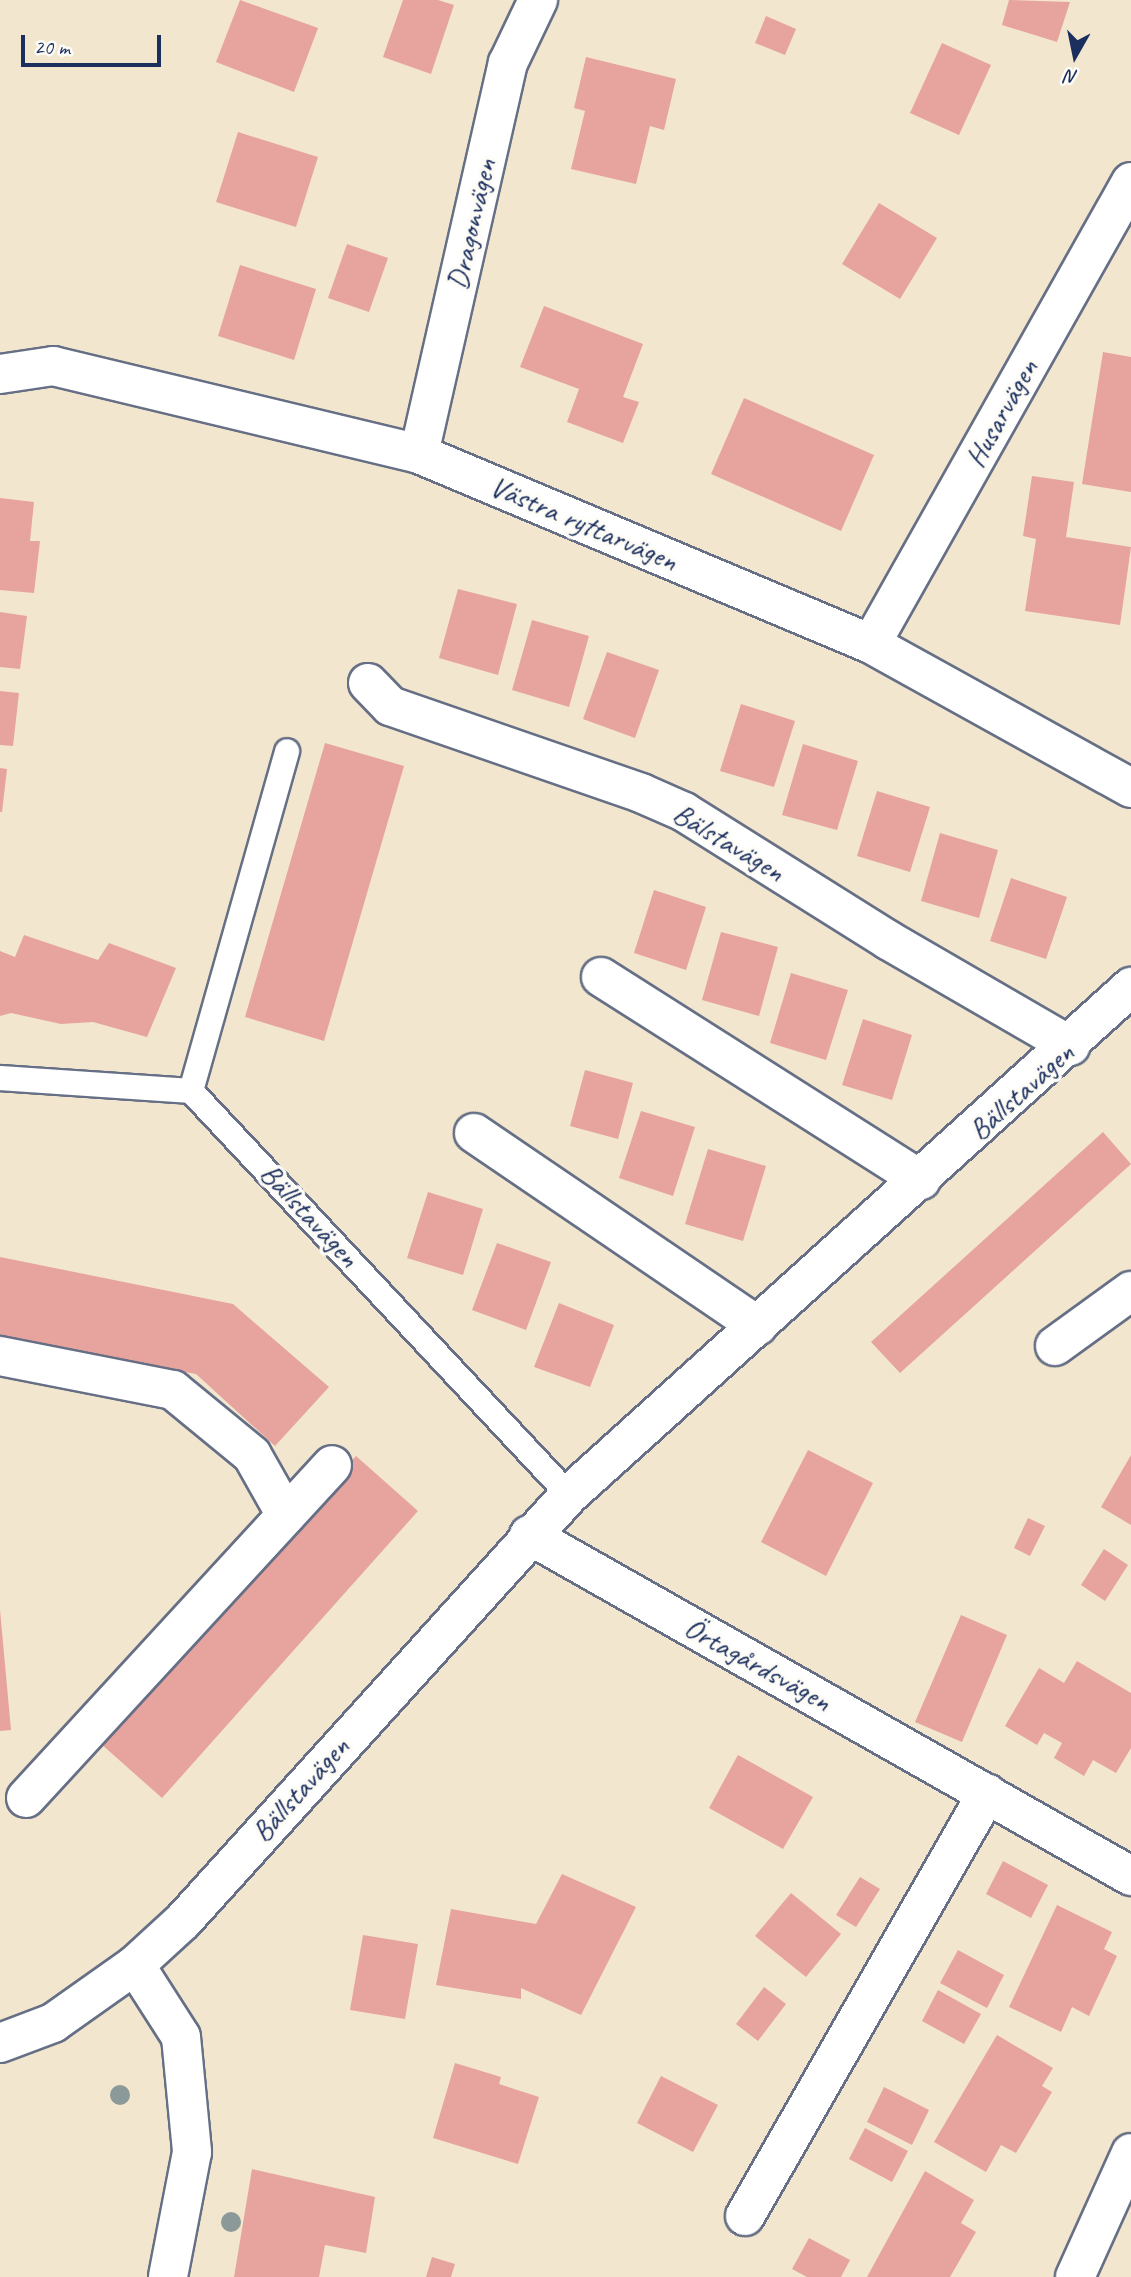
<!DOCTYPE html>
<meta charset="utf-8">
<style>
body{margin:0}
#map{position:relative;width:1131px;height:2277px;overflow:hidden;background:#f2e7ce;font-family:Caveat,sans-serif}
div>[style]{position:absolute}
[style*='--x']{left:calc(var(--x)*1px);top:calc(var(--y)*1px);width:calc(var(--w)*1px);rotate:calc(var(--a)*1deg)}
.building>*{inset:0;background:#e7a39e}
.roads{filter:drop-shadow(2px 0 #666f85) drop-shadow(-2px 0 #666f85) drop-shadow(0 2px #666f85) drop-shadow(0 -2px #666f85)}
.lane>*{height:24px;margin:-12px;padding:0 12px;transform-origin:12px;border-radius:12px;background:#fff}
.street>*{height:38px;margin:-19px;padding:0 19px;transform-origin:19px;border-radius:19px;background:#fff}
.secondary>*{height:38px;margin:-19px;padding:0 19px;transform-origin:19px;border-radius:19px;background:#fff}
.trees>*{width:20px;height:20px;margin:-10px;border-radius:50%;background:#8b9998}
span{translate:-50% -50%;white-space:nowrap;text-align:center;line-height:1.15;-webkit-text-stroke:7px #fdfcf7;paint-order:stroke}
.street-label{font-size:30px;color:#1b2f5e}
.north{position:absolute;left:1040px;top:21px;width:70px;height:70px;-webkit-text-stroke:5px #fdfcf7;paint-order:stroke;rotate:189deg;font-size:19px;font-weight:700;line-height:28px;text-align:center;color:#1b2f5e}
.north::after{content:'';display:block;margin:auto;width:24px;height:32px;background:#1b2f5e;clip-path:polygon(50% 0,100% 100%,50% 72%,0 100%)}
.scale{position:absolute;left:21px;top:35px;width:140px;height:32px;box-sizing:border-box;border:4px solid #1b2f5e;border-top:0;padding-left:9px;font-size:21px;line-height:24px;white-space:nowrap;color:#1b2f5e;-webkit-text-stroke:5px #fdfcf7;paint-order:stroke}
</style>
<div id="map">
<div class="building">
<div style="clip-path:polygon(240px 0,318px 28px,294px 92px,216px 62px)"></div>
<div style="clip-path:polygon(403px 0,438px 0,454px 5px,431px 74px,383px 57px)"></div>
<div style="clip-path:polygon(1009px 0,1070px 2px,1057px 42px,1002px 25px)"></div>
<div style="clip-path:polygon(766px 16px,796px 29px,785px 55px,755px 43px)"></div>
<div style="clip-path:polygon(942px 43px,991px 65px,959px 135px,910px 113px)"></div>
<div style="clip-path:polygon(586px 57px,676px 79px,664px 130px,650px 126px,636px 184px,571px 169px,585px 111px,574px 108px)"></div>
<div style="clip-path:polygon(238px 132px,318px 157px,296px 227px,216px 202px)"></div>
<div style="clip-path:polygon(879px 203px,937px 238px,900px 299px,842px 264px)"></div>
<div style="clip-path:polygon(347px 244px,388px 258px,369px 312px,328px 298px)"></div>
<div style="clip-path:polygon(240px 265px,316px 289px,294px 360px,218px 336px)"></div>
<div style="clip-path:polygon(544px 306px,643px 344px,623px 397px,639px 402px,623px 443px,567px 422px,579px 389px,520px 367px)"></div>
<div style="clip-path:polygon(1103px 352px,1131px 357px,1131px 492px,1082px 484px)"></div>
<div style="clip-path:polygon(744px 398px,874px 455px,841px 531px,711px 474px)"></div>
<div style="clip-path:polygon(1032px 476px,1074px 482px,1066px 537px,1131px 547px,1120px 625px,1025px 611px,1036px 539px,1023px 536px)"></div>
<div style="clip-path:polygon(0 498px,34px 502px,30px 541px,40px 541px,34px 593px,0 590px)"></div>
<div style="clip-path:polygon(458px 589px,517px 604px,498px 675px,439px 658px)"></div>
<div style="clip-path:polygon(0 612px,27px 616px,20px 669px,0 667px)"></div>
<div style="clip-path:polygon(532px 620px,589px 636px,569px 707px,512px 690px)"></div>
<div style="clip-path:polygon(607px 652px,659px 670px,635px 738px,583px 719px)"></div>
<div style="clip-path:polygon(0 691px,19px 693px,13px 746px,0 745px)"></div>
<div style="clip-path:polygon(741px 704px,795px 721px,774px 787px,720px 771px)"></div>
<div style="clip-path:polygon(325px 743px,404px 766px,324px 1041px,245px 1017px)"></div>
<div style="clip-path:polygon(803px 744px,858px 761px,837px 830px,782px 815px)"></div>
<div style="clip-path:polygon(0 768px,7px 769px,2px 812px,0 812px)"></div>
<div style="clip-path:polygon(877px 791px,930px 807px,910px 872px,857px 856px)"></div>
<div style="clip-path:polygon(940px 833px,998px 850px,979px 918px,921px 901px)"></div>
<div style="clip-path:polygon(1011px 878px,1067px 897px,1046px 959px,990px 941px)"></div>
<div style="clip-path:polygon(654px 890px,706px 907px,686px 970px,634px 953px)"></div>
<div style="clip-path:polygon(721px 932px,778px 947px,759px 1016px,702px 1000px)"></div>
<div style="clip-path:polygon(24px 935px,98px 960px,109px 943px,176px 968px,147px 1037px,93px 1022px,61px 1024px,11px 1013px,0 1016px,0 951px,15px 957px)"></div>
<div style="clip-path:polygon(791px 973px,848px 990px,826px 1060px,770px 1043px)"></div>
<div style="clip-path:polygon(863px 1019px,912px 1035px,892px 1100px,842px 1085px)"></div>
<div style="clip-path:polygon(585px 1070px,633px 1083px,618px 1139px,570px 1126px)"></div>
<div style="clip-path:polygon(641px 1111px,695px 1127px,673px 1196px,619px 1178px)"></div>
<div style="clip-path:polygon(1103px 1132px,1131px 1164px,900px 1373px,871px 1342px)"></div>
<div style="clip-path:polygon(708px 1149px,766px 1166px,743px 1241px,685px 1224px)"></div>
<div style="clip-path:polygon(428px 1192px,483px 1209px,463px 1275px,407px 1258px)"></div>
<div style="clip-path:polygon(497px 1243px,551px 1262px,526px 1330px,472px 1310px)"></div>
<div style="clip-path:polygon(0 1257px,233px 1304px,329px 1387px,275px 1446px,196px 1374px,0 1338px)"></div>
<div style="clip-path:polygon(559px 1303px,614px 1325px,590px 1387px,534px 1367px)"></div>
<div style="clip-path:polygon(808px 1450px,873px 1483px,826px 1576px,761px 1542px)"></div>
<div style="clip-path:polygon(1131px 1455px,1131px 1525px,1101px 1507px)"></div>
<div style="clip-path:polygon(356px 1456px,418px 1511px,162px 1798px,100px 1743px)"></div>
<div style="clip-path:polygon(1028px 1518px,1045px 1526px,1030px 1556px,1014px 1548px)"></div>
<div style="clip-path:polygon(1104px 1549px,1128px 1565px,1105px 1601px,1081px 1585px)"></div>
<div style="clip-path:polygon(0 1610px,11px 1730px,0 1731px)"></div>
<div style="clip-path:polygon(961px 1615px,1007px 1635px,962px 1742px,915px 1722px)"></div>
<div style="clip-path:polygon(1077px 1661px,1131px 1693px,1131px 1748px,1116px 1773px,1093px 1760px,1084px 1776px,1054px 1758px,1062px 1743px,1044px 1733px,1037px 1745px,1005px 1726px,1039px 1668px,1064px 1683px)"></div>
<div style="clip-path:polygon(738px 1755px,813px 1797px,783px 1849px,709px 1808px)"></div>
<div style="clip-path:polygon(1003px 1861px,1048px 1885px,1031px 1918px,986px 1894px)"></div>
<div style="clip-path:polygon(562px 1874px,636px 1907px,581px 2015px,521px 1988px,521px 1999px,436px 1985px,451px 1909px,536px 1924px)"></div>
<div style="clip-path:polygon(860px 1877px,880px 1889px,856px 1927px,836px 1915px)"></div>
<div style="clip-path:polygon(791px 1893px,841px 1934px,806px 1977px,755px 1936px)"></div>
<div style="clip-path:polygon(1057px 1905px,1112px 1932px,1104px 1949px,1117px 1956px,1089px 2016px,1072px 2007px,1061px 2032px,1009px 2007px)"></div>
<div style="clip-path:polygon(363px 1935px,418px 1944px,405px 2019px,350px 2010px)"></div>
<div style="clip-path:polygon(958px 1950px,1004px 1975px,987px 2008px,940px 1983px)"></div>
<div style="clip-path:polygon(764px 1987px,786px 2004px,758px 2041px,736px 2024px)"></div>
<div style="clip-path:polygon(938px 1990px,981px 2014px,964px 2044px,922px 2021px)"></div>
<div style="clip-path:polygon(997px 2035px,1053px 2068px,1042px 2086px,1052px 2092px,1016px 2153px,1001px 2145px,986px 2172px,934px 2142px)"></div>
<div style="clip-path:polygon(455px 2063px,501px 2077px,499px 2084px,539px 2097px,518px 2164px,433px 2138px)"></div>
<div style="clip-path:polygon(661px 2076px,718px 2105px,693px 2152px,637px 2123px)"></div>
<div style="clip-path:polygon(884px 2087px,929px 2110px,912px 2145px,867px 2122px)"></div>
<div style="clip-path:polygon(865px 2128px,908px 2151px,892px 2182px,849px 2159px)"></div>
<div style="clip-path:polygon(252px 2169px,375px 2197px,366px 2253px,325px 2245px,319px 2277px,234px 2277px)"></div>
<div style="clip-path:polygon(925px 2171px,974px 2200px,961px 2223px,976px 2232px,950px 2277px,867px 2277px)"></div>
<div style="clip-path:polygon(809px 2238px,850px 2260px,841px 2277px,807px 2277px,792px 2269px)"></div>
<div style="clip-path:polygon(432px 2257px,455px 2264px,451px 2277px,426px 2277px)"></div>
</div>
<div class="roads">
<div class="lane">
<div style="--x:0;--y:1078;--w:191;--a:3.9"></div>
<div style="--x:191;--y:1091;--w:353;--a:-74.2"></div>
<div style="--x:191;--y:1091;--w:553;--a:46.9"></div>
</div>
<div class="street">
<div style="--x:0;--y:374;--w:54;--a:-8.6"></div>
<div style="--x:53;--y:366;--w:376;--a:13.5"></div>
<div style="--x:419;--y:454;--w:490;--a:22.8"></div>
<div style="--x:871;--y:644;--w:297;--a:29"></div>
<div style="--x:419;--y:454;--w:401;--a:-77.2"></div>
<div style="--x:508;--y:63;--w:70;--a:-64.5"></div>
<div style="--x:871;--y:644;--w:530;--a:-60.63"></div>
<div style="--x:368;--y:683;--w:32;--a:46"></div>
<div style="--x:390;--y:706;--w:266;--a:19.1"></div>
<div style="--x:641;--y:793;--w:47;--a:23.8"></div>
<div style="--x:684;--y:812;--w:241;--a:32.1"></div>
<div style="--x:888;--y:940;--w:211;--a:30.1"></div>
<div style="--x:601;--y:977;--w:379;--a:32.4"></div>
<div style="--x:474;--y:1133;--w:343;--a:34.2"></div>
<div style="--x:1055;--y:1346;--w:94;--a:-35.9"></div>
<div style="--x:0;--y:1356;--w:176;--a:11.1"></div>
<div style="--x:173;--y:1390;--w:102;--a:39.4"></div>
<div style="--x:252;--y:1455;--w:69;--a:60.5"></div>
<div style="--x:529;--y:1535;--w:692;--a:29.53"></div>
<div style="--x:26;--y:1798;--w:452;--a:-47.4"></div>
<div style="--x:135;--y:1965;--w:85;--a:57.4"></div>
<div style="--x:181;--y:2037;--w:116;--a:84.5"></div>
<div style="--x:192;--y:2152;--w:127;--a:100.9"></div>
<div style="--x:745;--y:2216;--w:487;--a:-60.2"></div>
<div style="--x:1075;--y:2277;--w:136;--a:-65.7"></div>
</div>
<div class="secondary">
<div style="--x:0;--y:2043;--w:57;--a:-20.7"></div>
<div style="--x:53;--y:2023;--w:100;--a:-35.3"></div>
<div style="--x:135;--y:1965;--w:65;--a:-42.5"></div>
<div style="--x:183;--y:1921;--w:575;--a:-47.82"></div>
<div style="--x:569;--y:1495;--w:758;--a:-42.11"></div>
</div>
</div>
<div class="trees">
<div style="left:120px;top:2095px"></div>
<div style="left:231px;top:2222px"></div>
</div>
<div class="street-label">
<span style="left:471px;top:224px;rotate:-77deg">Dragonvägen</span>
<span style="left:1001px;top:413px;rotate:-61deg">Husarvägen</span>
<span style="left:584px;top:523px;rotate:23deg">Västra ryttarvägen</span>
<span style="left:729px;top:842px;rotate:31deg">Bälstavägen</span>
<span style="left:1021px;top:1091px;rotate:-42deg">Bällstavägen</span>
<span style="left:310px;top:1215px;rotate:47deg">Bällstavägen</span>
<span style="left:758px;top:1664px;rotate:29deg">Örtagårdsvägen</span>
<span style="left:300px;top:1789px;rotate:-48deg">Bällstavägen</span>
</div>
<div class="north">N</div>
<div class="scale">20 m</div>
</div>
